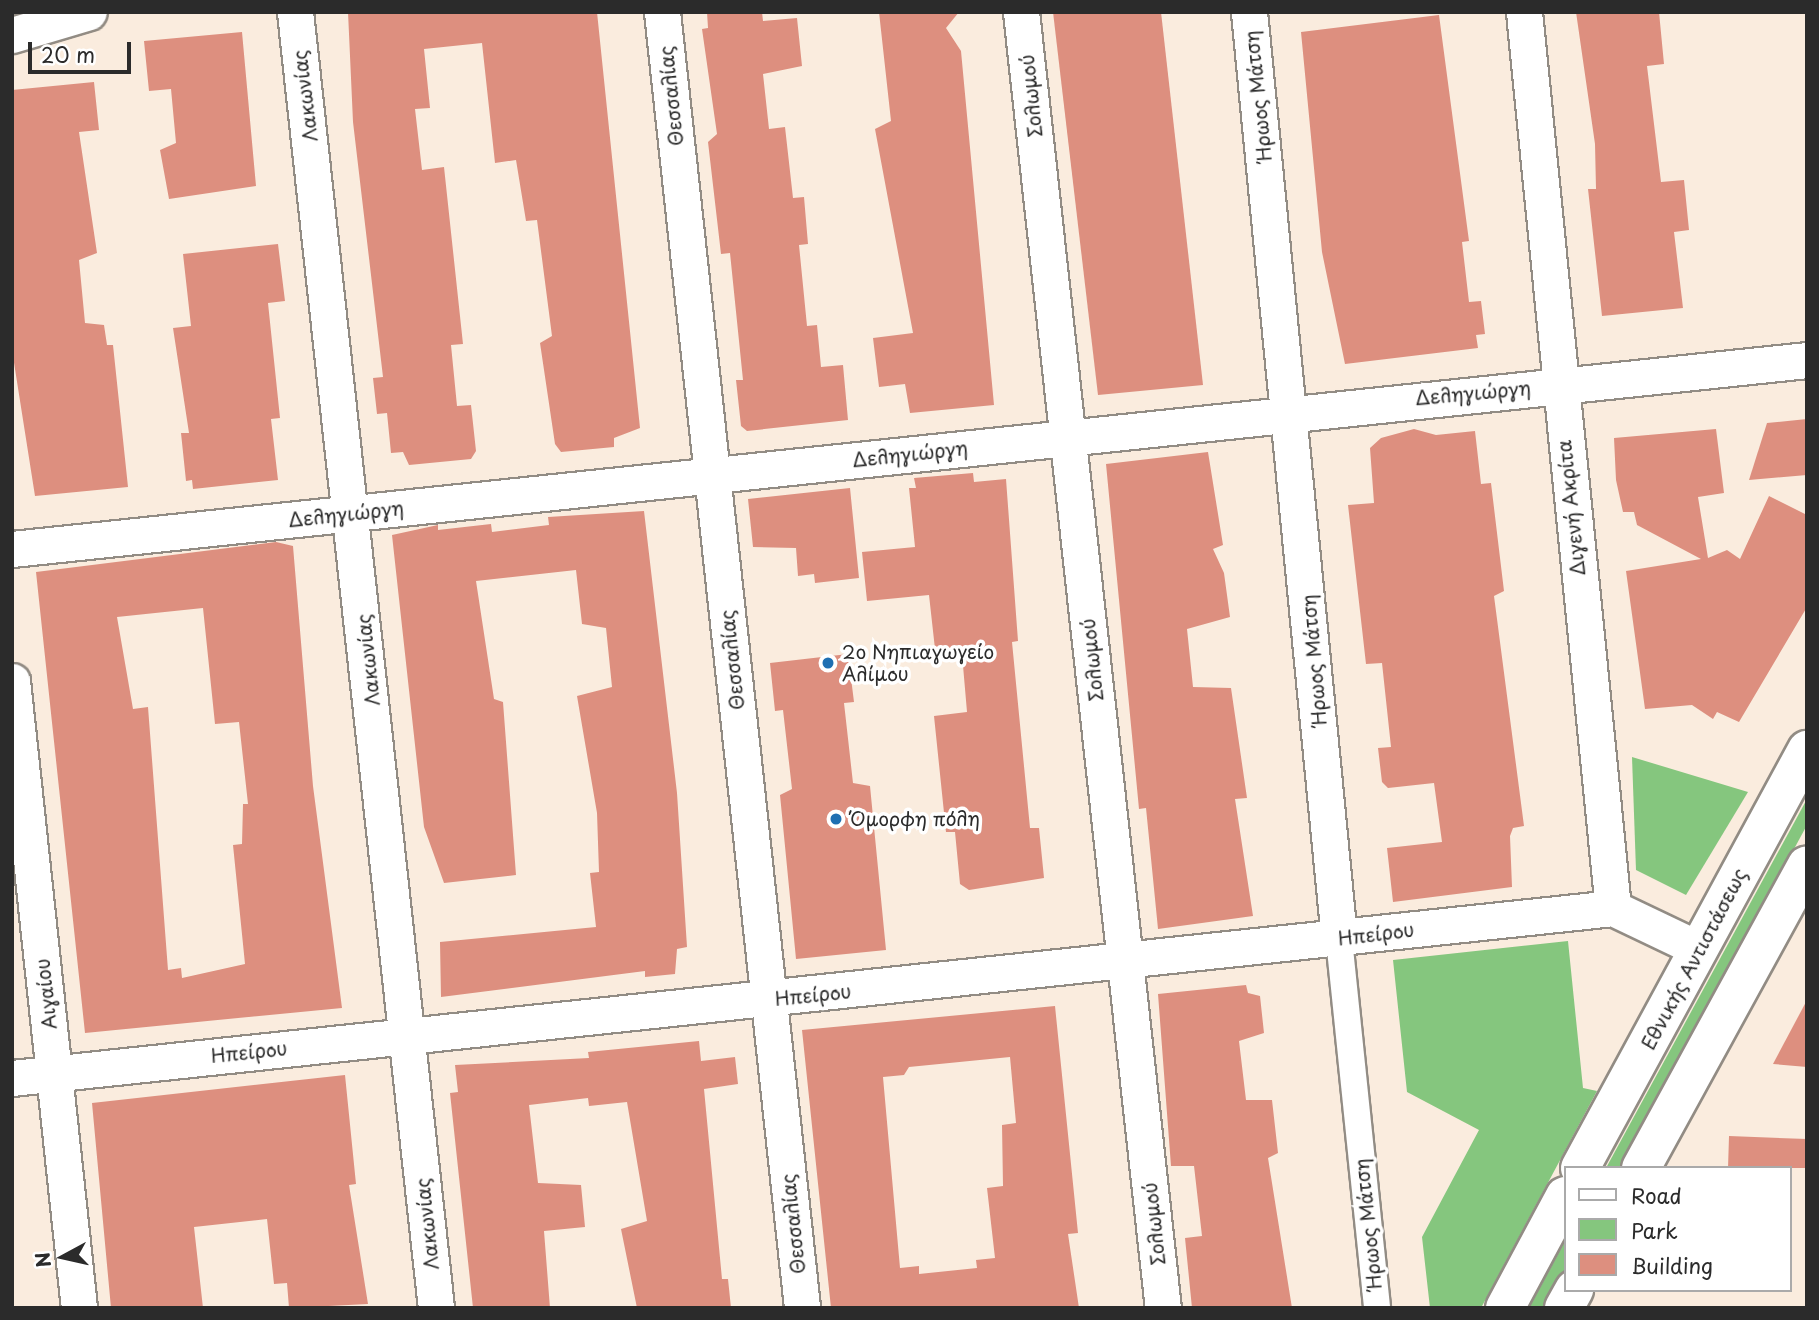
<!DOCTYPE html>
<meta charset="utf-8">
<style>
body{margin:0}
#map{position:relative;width:1819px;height:1320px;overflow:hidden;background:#faecde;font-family:"Playpen Sans",sans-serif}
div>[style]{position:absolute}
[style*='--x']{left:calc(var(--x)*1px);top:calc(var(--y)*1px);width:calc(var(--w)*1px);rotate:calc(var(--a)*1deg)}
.green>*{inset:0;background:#85c67e}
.building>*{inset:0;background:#dd8f7f}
.roads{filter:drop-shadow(2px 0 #928c84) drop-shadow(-2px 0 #928c84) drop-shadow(0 2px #928c84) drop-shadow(0 -2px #928c84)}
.pedestrian>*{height:26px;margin:-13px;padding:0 13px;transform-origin:13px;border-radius:13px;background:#fff}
.minor>*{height:35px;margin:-17.5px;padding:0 17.5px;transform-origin:17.5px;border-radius:17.5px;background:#fff}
.tertiary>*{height:38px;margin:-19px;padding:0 19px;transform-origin:19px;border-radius:19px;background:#fff}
.dots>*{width:19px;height:19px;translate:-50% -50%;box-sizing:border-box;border:4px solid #fff;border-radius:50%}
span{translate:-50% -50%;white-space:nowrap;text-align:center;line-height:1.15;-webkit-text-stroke:7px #fff;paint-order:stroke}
.street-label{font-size:19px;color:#2b2b2b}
.poi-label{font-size:19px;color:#2b2b2b}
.left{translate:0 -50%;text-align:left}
.frame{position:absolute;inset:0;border:14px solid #2b2b2b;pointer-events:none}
.legend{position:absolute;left:1564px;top:1166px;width:228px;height:126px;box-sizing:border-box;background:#fff;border:2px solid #aaa;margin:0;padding:9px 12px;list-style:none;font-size:21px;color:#2b2b2b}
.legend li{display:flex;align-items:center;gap:14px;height:35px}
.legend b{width:35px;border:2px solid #aaa}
.north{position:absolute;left:28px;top:1222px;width:70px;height:70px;-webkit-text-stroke:5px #fff;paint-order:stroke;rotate:262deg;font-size:19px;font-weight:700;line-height:28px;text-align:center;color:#2b2b2b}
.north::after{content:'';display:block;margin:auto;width:24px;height:32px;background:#2b2b2b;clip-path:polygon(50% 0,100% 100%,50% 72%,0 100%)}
.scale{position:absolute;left:28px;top:42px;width:103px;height:32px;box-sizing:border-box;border:4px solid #2b2b2b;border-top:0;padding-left:9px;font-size:21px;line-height:24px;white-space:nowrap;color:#2b2b2b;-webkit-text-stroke:5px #fff;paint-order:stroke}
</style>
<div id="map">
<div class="green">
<div style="clip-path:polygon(1632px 757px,1748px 792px,1686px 895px,1636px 870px)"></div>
<div style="clip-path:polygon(1807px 799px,1807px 825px,1621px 1168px,1606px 1168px)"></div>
<div style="clip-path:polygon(1568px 941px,1583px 1088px,1597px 1091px,1481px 1308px,1430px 1308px,1422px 1237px,1479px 1130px,1407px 1092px,1393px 960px)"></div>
<div style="clip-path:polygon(1565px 1241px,1565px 1270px,1545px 1308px,1529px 1308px)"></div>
</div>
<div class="building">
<div style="clip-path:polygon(348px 12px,597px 12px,640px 428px,614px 438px,614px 447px,561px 452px,555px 444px,540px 343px,552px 336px,537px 220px,526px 221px,516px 160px,495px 163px,482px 43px,424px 49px,430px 108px,415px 109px,422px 170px,444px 167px,463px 344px,451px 345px,457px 406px,471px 405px,476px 451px,471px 459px,409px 465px,403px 452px,391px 453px,387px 413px,377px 414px,373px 378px,383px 377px,353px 122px)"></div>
<div style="clip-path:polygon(707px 12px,762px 12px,763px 21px,797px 18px,802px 66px,763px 74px,769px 129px,785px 127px,793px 198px,804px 197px,808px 244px,799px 245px,807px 326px,817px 325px,821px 367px,843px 365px,848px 420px,747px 431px,741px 426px,736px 380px,743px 380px,730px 253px,721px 254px,708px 142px,717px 134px,702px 29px,708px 28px)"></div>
<div style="clip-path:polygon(879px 12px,959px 12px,946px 28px,961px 51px,994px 405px,910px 413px,905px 384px,879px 387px,873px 338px,913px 333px,875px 129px,891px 121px)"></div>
<div style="clip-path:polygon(1053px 12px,1161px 12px,1203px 385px,1098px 395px)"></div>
<div style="clip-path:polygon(1576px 12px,1659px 12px,1664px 64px,1647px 66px,1661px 182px,1684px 180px,1689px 230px,1674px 232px,1683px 308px,1602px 316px,1588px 189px,1596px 189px,1595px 144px)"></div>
<div style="clip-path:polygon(1439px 15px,1469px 241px,1462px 242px,1469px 302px,1481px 301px,1485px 334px,1476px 335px,1478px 348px,1345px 364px,1322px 252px,1301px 32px)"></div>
<div style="clip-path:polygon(242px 32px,256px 186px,169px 199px,160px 150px,176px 143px,171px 89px,149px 91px,144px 41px)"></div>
<div style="clip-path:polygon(94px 82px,99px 130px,79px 132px,97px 253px,79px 260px,85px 323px,104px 325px,107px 345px,113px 345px,128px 487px,35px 496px,12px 350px,12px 90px)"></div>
<div style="clip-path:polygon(278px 244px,285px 301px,268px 303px,280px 418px,271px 419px,278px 480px,193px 489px,192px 480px,186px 481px,181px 433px,189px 433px,173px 328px,191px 326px,183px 254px)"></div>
<div style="clip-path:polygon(1807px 419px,1807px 475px,1749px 480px,1767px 423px)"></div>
<div style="clip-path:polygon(1414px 429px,1436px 435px,1475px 431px,1481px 484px,1491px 483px,1504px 591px,1494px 596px,1524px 826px,1513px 828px,1510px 836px,1512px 887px,1393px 902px,1387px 848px,1442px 842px,1434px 783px,1388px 788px,1382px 782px,1378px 748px,1391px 747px,1382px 663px,1366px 664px,1348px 505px,1374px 503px,1370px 448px,1381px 438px)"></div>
<div style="clip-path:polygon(1716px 429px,1724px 493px,1698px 497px,1708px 558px,1727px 550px,1740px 559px,1769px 496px,1807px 515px,1807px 607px,1739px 722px,1717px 712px,1713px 719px,1692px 705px,1645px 709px,1626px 571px,1701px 559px,1637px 525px,1634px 512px,1623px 512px,1616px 480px,1614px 438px)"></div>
<div style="clip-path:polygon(1208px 452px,1223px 545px,1213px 549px,1224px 573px,1230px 617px,1187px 629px,1193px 687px,1231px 688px,1247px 798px,1235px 799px,1253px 916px,1158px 929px,1146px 808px,1139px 809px,1106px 464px)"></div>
<div style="clip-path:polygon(973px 473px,974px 482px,1006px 479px,1018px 641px,1012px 642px,1030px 828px,1039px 828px,1044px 878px,969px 890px,960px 884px,955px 832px,946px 832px,934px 716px,967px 712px,962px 654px,935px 649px,929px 595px,867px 601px,862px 552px,915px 547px,909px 488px,916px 488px,914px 478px)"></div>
<div style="clip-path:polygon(850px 488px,859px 578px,815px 583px,814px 574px,798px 576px,796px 548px,753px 547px,748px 499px)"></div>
<div style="clip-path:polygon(644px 511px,677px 793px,687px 947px,677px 949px,675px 974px,645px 977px,645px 971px,441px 997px,440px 942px,596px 927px,590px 873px,599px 872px,597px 813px,577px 696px,612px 687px,606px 628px,582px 624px,576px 570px,476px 581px,494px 699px,503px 702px,516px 875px,444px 883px,424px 827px,392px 535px,438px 525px,438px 530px,491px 524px,492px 532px,549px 525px,548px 517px)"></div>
<div style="clip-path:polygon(evenodd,276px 542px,293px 546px,313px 786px,342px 1008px,85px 1033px,36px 572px,276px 542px,203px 608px,215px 724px,239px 722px,248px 804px,243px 804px,242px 844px,233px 845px,245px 964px,182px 978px,181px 968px,168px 970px,148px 707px,133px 709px,117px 617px,203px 608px)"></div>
<div style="clip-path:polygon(848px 654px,854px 702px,844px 703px,853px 783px,870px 786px,886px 950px,796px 959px,780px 795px,792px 789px,783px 710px,775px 711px,770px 663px)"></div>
<div style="clip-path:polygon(1246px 985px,1248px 993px,1260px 996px,1264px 1033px,1239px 1041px,1246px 1100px,1272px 1100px,1278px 1153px,1268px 1158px,1292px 1308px,1192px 1308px,1185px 1238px,1202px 1236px,1194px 1166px,1171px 1166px,1158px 994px)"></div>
<div style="clip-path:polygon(1807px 1000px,1807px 1067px,1773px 1064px)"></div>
<div style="clip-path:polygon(evenodd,1055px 1006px,1078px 1233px,1068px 1234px,1079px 1308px,831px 1308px,802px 1030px,1055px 1006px,1010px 1057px,1016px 1123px,1002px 1125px,1003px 1186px,987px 1188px,995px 1258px,976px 1260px,977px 1268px,919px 1274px,919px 1266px,900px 1268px,883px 1077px,904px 1075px,909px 1067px,1010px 1057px)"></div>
<div style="clip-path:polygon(699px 1041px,701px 1061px,735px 1057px,738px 1084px,704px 1089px,722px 1279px,728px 1279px,731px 1308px,637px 1308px,621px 1229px,647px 1221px,627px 1102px,589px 1106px,588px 1098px,529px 1105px,538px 1183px,581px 1185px,585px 1227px,544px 1231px,550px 1308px,473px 1308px,450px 1093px,458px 1092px,455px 1065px,589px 1058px,588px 1052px)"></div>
<div style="clip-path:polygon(345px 1075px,356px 1184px,349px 1185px,368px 1304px,289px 1308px,287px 1283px,274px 1284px,267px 1219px,194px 1227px,203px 1308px,111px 1308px,92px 1103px)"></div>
<div style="clip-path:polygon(1729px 1136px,1807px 1139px,1807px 1168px,1728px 1168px)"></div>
</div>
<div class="roads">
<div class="pedestrian">
<div style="--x:1339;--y:939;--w:371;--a:84.1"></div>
</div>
<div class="minor">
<div style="--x:295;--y:12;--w:1304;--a:83.79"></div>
<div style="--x:662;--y:12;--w:1304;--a:83.83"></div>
<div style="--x:1021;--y:12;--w:1304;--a:83.75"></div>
<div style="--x:1249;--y:12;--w:931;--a:84.45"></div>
<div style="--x:1524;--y:12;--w:900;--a:84.33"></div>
<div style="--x:1613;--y:908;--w:95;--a:25.5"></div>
<div style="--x:12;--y:35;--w:80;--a:-16.6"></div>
<div style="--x:12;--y:549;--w:1805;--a:-6.01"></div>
<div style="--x:12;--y:681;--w:631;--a:83.9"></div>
<div style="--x:12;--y:1078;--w:1610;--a:-6.06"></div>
</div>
<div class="tertiary">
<div style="--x:1580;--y:1168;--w:476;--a:-61.5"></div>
<div style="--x:1641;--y:1168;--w:345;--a:-61.3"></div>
<div style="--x:1505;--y:1308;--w:127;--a:-61.8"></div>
<div style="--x:1564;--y:1308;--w:21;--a:-61"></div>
</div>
</div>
<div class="dots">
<div style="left:828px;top:663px;background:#1f6fb2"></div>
<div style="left:836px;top:819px;background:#1f6fb2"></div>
</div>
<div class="street-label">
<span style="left:305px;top:96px;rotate:-97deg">Λακωνίας</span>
<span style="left:671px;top:96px;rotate:-96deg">Θεσσαλίας</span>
<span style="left:1031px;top:96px;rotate:-96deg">Σολωμού</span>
<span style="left:1258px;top:96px;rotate:-96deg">Ήρωος Μάτση</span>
<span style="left:1473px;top:393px;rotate:-5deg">Δεληγιώργη</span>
<span style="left:910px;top:454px;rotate:-6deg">Δεληγιώργη</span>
<span style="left:1571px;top:508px;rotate:-96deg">Διγενή Ακρίτα</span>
<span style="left:346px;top:514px;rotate:-6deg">Δεληγιώργη</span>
<span style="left:368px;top:660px;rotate:-96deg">Λακωνίας</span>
<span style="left:732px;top:660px;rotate:-96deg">Θεσσαλίας</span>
<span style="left:1092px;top:660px;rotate:-96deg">Σολωμού</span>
<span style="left:1314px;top:660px;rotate:-95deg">Ήρωος Μάτση</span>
<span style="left:1376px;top:934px;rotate:-7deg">Ηπείρου</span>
<span style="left:1694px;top:959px;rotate:-62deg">Εθνικής Αντιστάσεως</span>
<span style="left:46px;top:994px;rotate:-96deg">Αιγαίου</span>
<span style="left:813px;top:995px;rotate:-6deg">Ηπείρου</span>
<span style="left:249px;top:1052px;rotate:-6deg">Ηπείρου</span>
<span style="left:427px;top:1224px;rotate:-96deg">Λακωνίας</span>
<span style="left:793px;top:1224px;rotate:-96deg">Θεσσαλίας</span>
<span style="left:1154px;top:1224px;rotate:-96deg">Σολωμού</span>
<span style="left:1368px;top:1224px;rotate:-96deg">Ήρωος Μάτση</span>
</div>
<div class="poi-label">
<span class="left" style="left:842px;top:663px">2ο Νηπιαγωγείο<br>Αλίμου</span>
<span class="left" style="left:850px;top:819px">Όμορφη πόλη</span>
</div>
<div class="frame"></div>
<ul class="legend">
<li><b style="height:9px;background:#fff"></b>Road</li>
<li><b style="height:19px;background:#85c67e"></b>Park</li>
<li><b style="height:19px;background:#dd8f7f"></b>Building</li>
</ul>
<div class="north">N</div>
<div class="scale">20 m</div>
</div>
